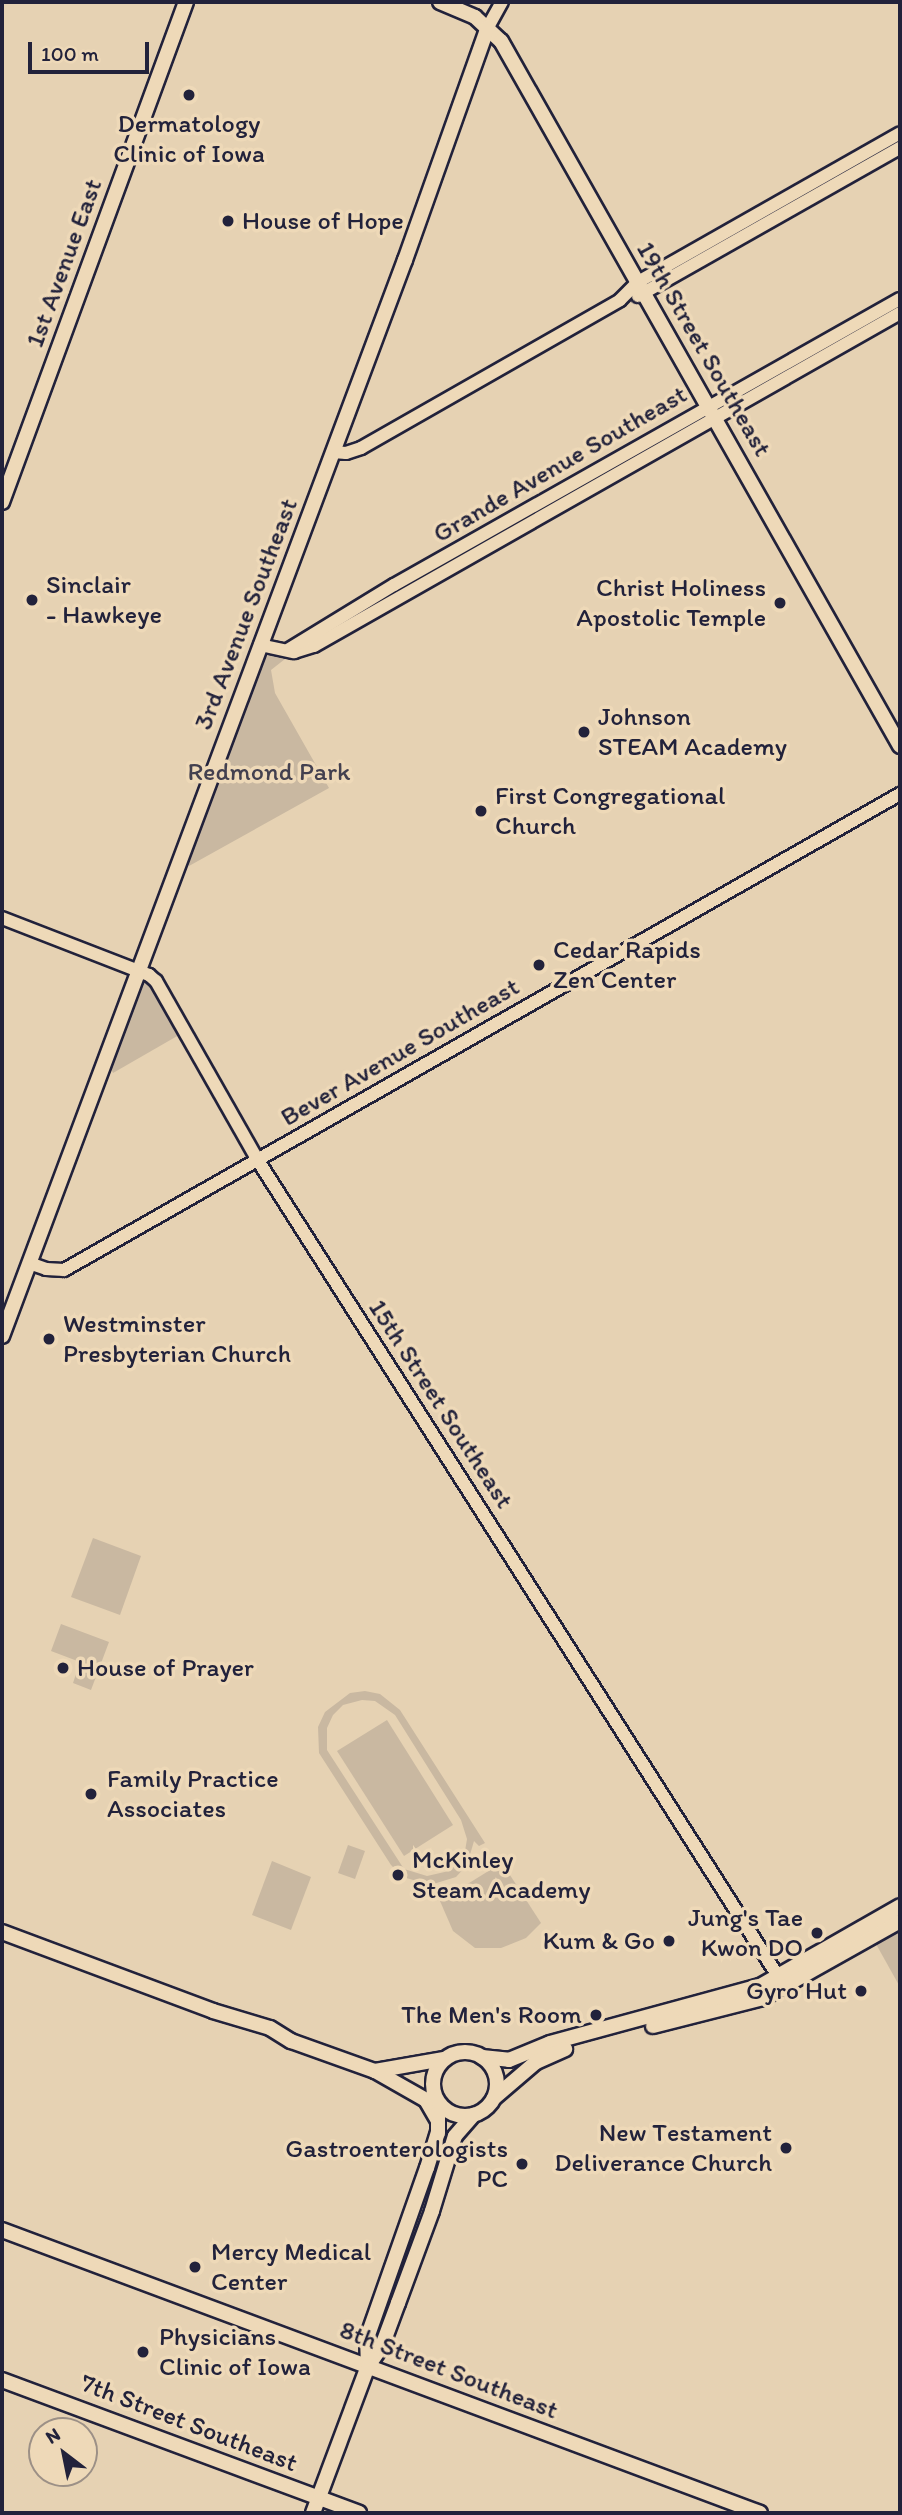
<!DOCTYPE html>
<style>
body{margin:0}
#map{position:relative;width:902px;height:2515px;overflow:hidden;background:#e6d2b3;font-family:Itim,sans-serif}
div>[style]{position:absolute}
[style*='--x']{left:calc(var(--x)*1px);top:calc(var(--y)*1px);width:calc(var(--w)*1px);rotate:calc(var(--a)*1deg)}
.green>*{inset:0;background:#c9b8a1}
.roads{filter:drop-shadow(2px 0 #22223b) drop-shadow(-2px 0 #22223b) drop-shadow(0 2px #22223b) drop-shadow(0 -2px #22223b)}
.minor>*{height:12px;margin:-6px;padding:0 6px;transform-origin:6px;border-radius:6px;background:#eed9b8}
.major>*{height:14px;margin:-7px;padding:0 7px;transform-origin:7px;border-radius:7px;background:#eed9b8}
.major>.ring{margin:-7px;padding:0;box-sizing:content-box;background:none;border:14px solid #eed9b8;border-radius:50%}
.dots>*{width:19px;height:19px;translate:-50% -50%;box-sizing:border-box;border:4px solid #eed9b8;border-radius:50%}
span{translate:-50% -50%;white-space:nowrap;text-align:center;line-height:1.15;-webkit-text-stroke:7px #eed9b8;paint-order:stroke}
.poi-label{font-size:26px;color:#22223b}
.left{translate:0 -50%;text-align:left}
.right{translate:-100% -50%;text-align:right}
.street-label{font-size:26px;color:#22223b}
.park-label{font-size:26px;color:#43404f}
.frame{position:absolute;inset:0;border:4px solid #22223b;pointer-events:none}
.north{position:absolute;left:28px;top:2417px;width:70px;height:70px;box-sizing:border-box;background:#eed9b8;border:2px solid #9c9086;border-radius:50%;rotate:328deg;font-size:19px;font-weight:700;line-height:28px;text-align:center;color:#22223b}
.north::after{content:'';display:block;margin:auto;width:24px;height:32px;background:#22223b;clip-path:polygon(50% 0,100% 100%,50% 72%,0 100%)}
.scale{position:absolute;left:28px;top:42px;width:121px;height:32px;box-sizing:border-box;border:4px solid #22223b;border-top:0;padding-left:9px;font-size:21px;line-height:24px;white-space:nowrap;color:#22223b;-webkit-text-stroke:5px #eed9b8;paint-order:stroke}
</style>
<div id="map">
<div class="green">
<div style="clip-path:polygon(269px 655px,285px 659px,271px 670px,275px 693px,329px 788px,189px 866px,187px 861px,262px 661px)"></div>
<div style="clip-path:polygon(145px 982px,152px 985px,179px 1035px,113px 1073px,110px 1067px)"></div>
<div style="clip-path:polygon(93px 1538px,141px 1556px,120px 1615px,71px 1597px)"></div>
<div style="clip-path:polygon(61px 1624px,109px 1642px,91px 1690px,73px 1683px,80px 1662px,51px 1651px)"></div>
<div style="clip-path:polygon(evenodd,365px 1691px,380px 1694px,400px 1710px,485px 1843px,479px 1846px,474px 1841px,467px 1865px,456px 1877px,430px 1885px,403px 1877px,391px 1865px,319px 1753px,318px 1727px,325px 1712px,350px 1693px,365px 1691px,362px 1700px,375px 1701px,395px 1715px,461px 1820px,467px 1839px,465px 1851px,449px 1871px,427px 1876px,404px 1869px,327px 1750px,327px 1728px,333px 1715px,343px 1705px,362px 1700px)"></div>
<div style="clip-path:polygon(387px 1720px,453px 1825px,404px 1856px,337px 1751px)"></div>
<div style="clip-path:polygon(348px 1845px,365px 1851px,355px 1879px,338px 1873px)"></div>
<div style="clip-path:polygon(272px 1861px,311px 1877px,291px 1930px,252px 1915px)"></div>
<div style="clip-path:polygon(495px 1867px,506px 1869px,541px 1923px,526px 1938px,501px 1948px,475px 1948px,453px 1931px,440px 1901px)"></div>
<div style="clip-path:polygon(900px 1927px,900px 1987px,876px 1944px,877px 1940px)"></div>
</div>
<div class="roads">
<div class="minor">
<div style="--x:488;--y:27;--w:29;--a:-61"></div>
<div style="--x:638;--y:296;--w:301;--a:-29.5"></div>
<div style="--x:333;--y:452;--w:13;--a:4"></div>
<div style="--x:346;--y:453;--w:16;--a:-18"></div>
<div style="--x:361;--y:448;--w:298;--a:-29.7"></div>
<div style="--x:620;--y:300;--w:25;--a:-45"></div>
<div style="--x:638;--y:282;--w:301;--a:-29.6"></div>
<div style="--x:260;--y:645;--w:35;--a:12"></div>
<div style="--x:294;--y:652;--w:21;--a:-17"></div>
<div style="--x:314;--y:646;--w:674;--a:-29.61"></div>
<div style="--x:289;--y:649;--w:123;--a:-31.4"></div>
<div style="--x:394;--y:585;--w:581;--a:-29.48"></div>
<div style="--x:2;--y:918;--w:158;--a:21.2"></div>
<div style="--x:149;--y:975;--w:9;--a:41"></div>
<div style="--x:156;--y:981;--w:205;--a:60.4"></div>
<div style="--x:257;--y:1159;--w:978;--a:57.48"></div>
<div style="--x:29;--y:1263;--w:18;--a:19"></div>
<div style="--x:46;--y:1269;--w:18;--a:3"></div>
<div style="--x:64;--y:1270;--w:962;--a:-29.66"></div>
</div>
<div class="major">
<div style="--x:440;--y:2;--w:38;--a:23"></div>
<div style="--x:475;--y:17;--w:35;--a:43"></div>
<div style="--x:501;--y:41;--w:810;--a:60.49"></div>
<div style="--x:2;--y:502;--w:533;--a:-69.8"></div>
<div style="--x:2;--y:1336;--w:1149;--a:-69.47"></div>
<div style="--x:405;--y:260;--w:247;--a:-70.4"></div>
<div style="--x:2;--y:1932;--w:225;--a:20.5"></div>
<div style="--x:213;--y:2011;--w:59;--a:16.6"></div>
<div style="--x:270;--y:2028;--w:25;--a:32"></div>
<div style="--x:291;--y:2041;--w:89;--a:19.7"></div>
<div style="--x:375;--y:2071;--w:59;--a:29.6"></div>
<div style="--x:426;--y:2100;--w:24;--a:60"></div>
<div style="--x:653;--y:2026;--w:114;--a:-14.3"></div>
<div style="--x:763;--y:1998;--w:157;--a:-29.3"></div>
<div class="ring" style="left:433px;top:2052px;width:50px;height:50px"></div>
<div style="--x:482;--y:2057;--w:27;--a:6"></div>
<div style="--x:509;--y:2060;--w:44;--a:-22.5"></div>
<div style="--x:550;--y:2043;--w:218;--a:-15.2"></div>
<div style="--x:760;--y:1986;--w:161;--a:-29.7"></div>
<div style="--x:375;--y:2071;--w:70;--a:-9.9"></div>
<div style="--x:494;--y:2098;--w:55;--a:-40.6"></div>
<div style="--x:536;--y:2062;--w:32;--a:-24"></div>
<div style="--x:2;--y:2230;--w:809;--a:20.47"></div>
<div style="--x:368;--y:2366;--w:28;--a:-92"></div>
<div style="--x:367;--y:2338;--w:180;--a:-70.6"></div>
<div style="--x:427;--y:2168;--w:37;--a:-73"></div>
<div style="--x:438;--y:2133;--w:20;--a:-90"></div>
<div style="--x:2;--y:2380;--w:381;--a:20.4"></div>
<div style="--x:313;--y:2513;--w:157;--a:-69.5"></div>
<div style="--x:368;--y:2366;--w:24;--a:-55"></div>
<div style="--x:382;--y:2346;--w:46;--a:-69.6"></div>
<div style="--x:398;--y:2303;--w:98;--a:-69.7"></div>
<div style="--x:432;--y:2211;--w:78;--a:-73"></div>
<div style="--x:455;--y:2136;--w:28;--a:-49"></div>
</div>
</div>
<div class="dots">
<div style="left:189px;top:95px;background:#22223b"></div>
<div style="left:228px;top:221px;background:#22223b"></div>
<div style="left:32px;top:600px;background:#22223b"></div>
<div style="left:780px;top:603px;background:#22223b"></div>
<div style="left:584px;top:732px;background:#22223b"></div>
<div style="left:481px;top:811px;background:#22223b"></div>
<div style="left:539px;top:965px;background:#22223b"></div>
<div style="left:49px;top:1339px;background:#22223b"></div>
<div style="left:63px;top:1668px;background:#22223b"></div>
<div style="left:91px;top:1794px;background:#22223b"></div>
<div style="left:398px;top:1875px;background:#22223b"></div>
<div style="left:817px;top:1933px;background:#22223b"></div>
<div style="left:669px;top:1941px;background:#22223b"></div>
<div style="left:861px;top:1991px;background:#22223b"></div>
<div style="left:596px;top:2015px;background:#22223b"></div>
<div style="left:786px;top:2148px;background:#22223b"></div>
<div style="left:522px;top:2164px;background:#22223b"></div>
<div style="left:195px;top:2267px;background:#22223b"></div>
<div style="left:143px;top:2352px;background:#22223b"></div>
</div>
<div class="poi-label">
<span style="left:189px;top:139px">Dermatology<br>Clinic of Iowa</span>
<span class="left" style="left:242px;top:221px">House of Hope</span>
<span class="left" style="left:46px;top:600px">Sinclair<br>- Hawkeye</span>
<span class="right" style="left:766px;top:603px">Christ Holiness<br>Apostolic Temple</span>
<span class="left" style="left:598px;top:732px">Johnson<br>STEAM Academy</span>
<span class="left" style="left:495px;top:811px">First Congregational<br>Church</span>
<span class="left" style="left:553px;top:965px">Cedar Rapids<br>Zen Center</span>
<span class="left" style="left:63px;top:1339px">Westminster<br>Presbyterian Church</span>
<span class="left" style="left:77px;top:1668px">House of Prayer</span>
<span class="left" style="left:107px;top:1794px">Family Practice<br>Associates</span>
<span class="left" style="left:412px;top:1875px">McKinley<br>Steam Academy</span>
<span class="right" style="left:803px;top:1933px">Jung's Tae<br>Kwon DO</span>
<span class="right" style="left:655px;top:1941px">Kum &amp; Go</span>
<span class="right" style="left:847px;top:1991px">Gyro Hut</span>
<span class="right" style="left:582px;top:2015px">The Men's Room</span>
<span class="right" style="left:772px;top:2148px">New Testament<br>Deliverance Church</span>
<span class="right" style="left:508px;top:2164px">Gastroenterologists<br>PC</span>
<span class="left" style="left:211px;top:2267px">Mercy Medical<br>Center</span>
<span class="left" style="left:159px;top:2352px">Physicians<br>Clinic of Iowa</span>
</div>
<div class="street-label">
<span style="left:64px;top:263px;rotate:-70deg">1st Avenue East</span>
<span style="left:704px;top:349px;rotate:60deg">19th Street Southeast</span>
<span style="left:560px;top:464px;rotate:-30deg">Grande Avenue Southeast</span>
<span style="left:246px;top:614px;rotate:-69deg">3rd Avenue Southeast</span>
<span style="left:400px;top:1052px;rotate:-30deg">Bever Avenue Southeast</span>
<span style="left:441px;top:1404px;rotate:57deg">15th Street Southeast</span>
<span style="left:449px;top:2370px;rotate:21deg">8th Street Southeast</span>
<span style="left:189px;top:2423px;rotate:21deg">7th Street Southeast</span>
</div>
<div class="park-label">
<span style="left:269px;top:772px">Redmond Park</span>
</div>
<div class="frame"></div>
<div class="north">N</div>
<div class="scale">100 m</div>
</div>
